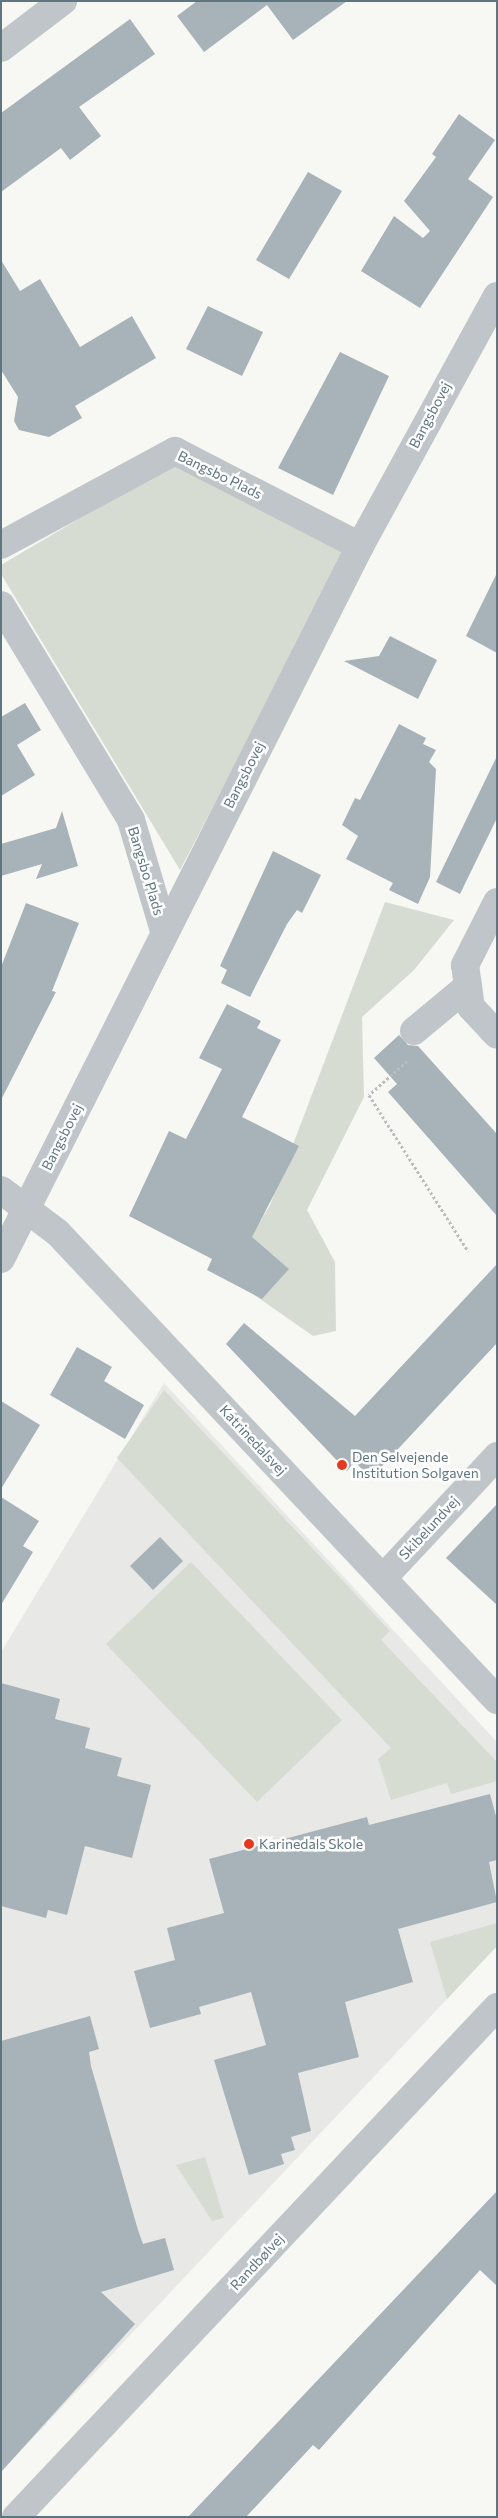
<!DOCTYPE html>
<meta charset="utf-8">
<style>
body{margin:0}
#map{position:relative;width:498px;height:2518px;overflow:hidden;background:#f7f7f3;font-family:Commissioner,sans-serif}
div>[style]{position:absolute}
[style*='--x']{left:calc(var(--x)*1px);top:calc(var(--y)*1px);width:calc(var(--w)*1px);rotate:calc(var(--a)*1deg)}
.built>*{inset:0;background:#e8e8e7}
.green>*{inset:0;background:#d7dcd2}
.building>*{inset:0;background:#a7b3b8}
.path>*{height:3px;margin-top:-1.5px;transform-origin:0;background:repeating-linear-gradient(90deg,#b9bdc0 0 2.5px,transparent 0 5px)}
.minor>*{height:28px;margin:-14px;padding:0 14px;transform-origin:14px;border-radius:14px;background:#bfc5c8}
.dots>*{width:14px;height:14px;translate:-50% -50%;box-sizing:border-box;border:2px solid #fff;border-radius:50%}
span{translate:-50% -50%;white-space:nowrap;text-align:center;line-height:1.15;-webkit-text-stroke:5px #fff;paint-order:stroke}
.street-label{font-size:14px;color:#5f7681}
.poi-label{font-size:14px;color:#5f7681}
.left{translate:0 -50%;text-align:left}
.frame{position:absolute;inset:0;border:2px solid #5f7681;pointer-events:none}
</style>
<div id="map">
<div class="built">
<div style="clip-path:polygon(164px 1383px,497px 1742px,497px 1946px,1px 2472px,1px 1652px)"></div>
</div>
<div class="green">
<div style="clip-path:polygon(175px 462px,347px 550px,180px 870px,1px 574px,1px 565px)"></div>
<div style="clip-path:polygon(385px 902px,454px 920px,414px 970px,362px 1017px,364px 1097px,307px 1210px,335px 1262px,336px 1331px,313px 1336px,227px 1276px,270px 1205px)"></div>
<div style="clip-path:polygon(164px 1390px,390px 1631px,381px 1640px,497px 1762px,497px 1781px,451px 1794px,447px 1783px,391px 1800px,378px 1759px,391px 1748px,117px 1458px)"></div>
<div style="clip-path:polygon(191px 1562px,342px 1720px,257px 1802px,106px 1644px)"></div>
<div style="clip-path:polygon(497px 1923px,497px 1946px,447px 1999px,430px 1942px)"></div>
<div style="clip-path:polygon(205px 2157px,224px 2218px,212px 2221px,176px 2165px)"></div>
</div>
<div class="building">
<div style="clip-path:polygon(197px 1px,347px 1px,293px 40px,267px 5px,204px 52px,177px 16px)"></div>
<div style="clip-path:polygon(130px 19px,155px 54px,79px 107px,101px 136px,70px 160px,61px 148px,1px 192px,1px 113px)"></div>
<div style="clip-path:polygon(459px 114px,495px 140px,468px 179px,493px 197px,420px 308px,361px 271px,394px 216px,423px 238px,430px 231px,404px 201px,436px 157px,432px 154px)"></div>
<div style="clip-path:polygon(308px 172px,342px 191px,289px 279px,256px 260px)"></div>
<div style="clip-path:polygon(1px 260px,20px 291px,40px 279px,80px 347px,132px 316px,156px 358px,75px 406px,82px 418px,49px 437px,19px 430px,14px 421px,18px 397px,1px 370px)"></div>
<div style="clip-path:polygon(208px 306px,263px 332px,242px 376px,186px 349px)"></div>
<div style="clip-path:polygon(340px 352px,389px 376px,333px 495px,278px 468px)"></div>
<div style="clip-path:polygon(497px 573px,497px 653px,466px 636px)"></div>
<div style="clip-path:polygon(390px 636px,437px 660px,418px 699px,344px 661px,379px 656px)"></div>
<div style="clip-path:polygon(25px 703px,41px 730px,17px 745px,35px 775px,1px 796px,1px 717px)"></div>
<div style="clip-path:polygon(399px 724px,426px 738px,423px 744px,436px 750px,429px 762px,436px 769px,430px 877px,418px 904px,389px 890px,393px 883px,346px 859px,358px 836px,342px 825px,355px 798px,360px 800px)"></div>
<div style="clip-path:polygon(497px 756px,497px 818px,460px 894px,436px 882px)"></div>
<div style="clip-path:polygon(62px 811px,78px 866px,36px 879px,42px 864px,1px 876px,1px 844px,56px 828px)"></div>
<div style="clip-path:polygon(273px 851px,321px 875px,302px 913px,297px 910px,287px 924px,250px 997px,221px 983px,227px 970px,220px 966px)"></div>
<div style="clip-path:polygon(26px 903px,79px 923px,52px 991px,56px 992px,1px 1100px,1px 967px)"></div>
<div style="clip-path:polygon(227px 1004px,261px 1021px,257px 1028px,281px 1040px,242px 1117px,299px 1146px,252px 1237px,289px 1269px,262px 1299px,207px 1270px,212px 1259px,129px 1216px,169px 1131px,186px 1139px,222px 1069px,199px 1058px)"></div>
<div style="clip-path:polygon(399px 1035px,408px 1045px,418px 1046px,497px 1134px,497px 1216px,388px 1092px,397px 1084px,374px 1058px)"></div>
<div style="clip-path:polygon(497px 1264px,497px 1343px,371px 1478px,355px 1462px,347px 1471px,226px 1344px,244px 1323px,355px 1416px)"></div>
<div style="clip-path:polygon(77px 1347px,112px 1367px,104px 1381px,144px 1405px,125px 1439px,50px 1395px)"></div>
<div style="clip-path:polygon(1px 1401px,40px 1425px,1px 1489px)"></div>
<div style="clip-path:polygon(1px 1497px,39px 1521px,23px 1546px,33px 1552px,1px 1605px)"></div>
<div style="clip-path:polygon(497px 1504px,497px 1605px,446px 1558px)"></div>
<div style="clip-path:polygon(160px 1537px,183px 1561px,153px 1590px,130px 1566px)"></div>
<div style="clip-path:polygon(1px 1683px,60px 1699px,55px 1719px,90px 1728px,85px 1748px,122px 1758px,117px 1776px,151px 1785px,132px 1858px,85px 1846px,67px 1915px,48px 1910px,46px 1918px,1px 1906px)"></div>
<div style="clip-path:polygon(490px 1794px,497px 1820px,497px 1860px,489px 1862px,497px 1902px,398px 1929px,413px 1982px,345px 2002px,359px 2057px,298px 2073px,311px 2131px,291px 2137px,295px 2150px,281px 2154px,284px 2164px,249px 2175px,214px 2060px,266px 2045px,251px 1992px,199px 2007px,201px 2014px,150px 2028px,134px 1971px,175px 1960px,167px 1928px,224px 1913px,209px 1859px,367px 1817px,369px 1825px)"></div>
<div style="clip-path:polygon(90px 2016px,99px 2049px,89px 2052px,91px 2066px,138px 2230px,143px 2244px,165px 2238px,174px 2270px,101px 2292px,135px 2324px,1px 2472px,1px 2041px)"></div>
<div style="clip-path:polygon(497px 2191px,497px 2286px,480px 2270px,319px 2450px,313px 2445px,246px 2517px,188px 2517px)"></div>
</div>
<div class="path">
<div style="--x:407;--y:1061;--w:51;--a:138.2"></div>
<div style="--x:369;--y:1095;--w:185;--a:57.6"></div>
</div>
<div class="minor">
<div style="--x:1;--y:48;--w:78;--a:-37.2"></div>
<div style="--x:1;--y:545;--w:198;--a:-28.4"></div>
<div style="--x:175;--y:451;--w:208;--a:27.2"></div>
<div style="--x:1;--y:605;--w:251;--a:58.8"></div>
<div style="--x:131;--y:820;--w:116;--a:73.4"></div>
<div style="--x:497;--y:902;--w:71;--a:116.9"></div>
<div style="--x:465;--y:965;--w:42;--a:81.9"></div>
<div style="--x:471;--y:1007;--w:38;--a:47"></div>
<div style="--x:414;--y:1031;--w:70;--a:-39.8"></div>
<div style="--x:1;--y:1190;--w:71;--a:37"></div>
<div style="--x:58;--y:1233;--w:641;--a:46.77"></div>
<div style="--x:1;--y:1259;--w:798;--a:-63.27"></div>
<div style="--x:360;--y:546;--w:285;--a:-61.3"></div>
<div style="--x:383;--y:1578;--w:167;--a:-46.9"></div>
<div style="--x:16;--y:2517;--w:701;--a:-46.68"></div>
</div>
<div class="dots">
<div style="left:342px;top:1465px;background:#f0361a"></div>
<div style="left:249px;top:1844px;background:#f0361a"></div>
</div>
<div class="street-label">
<span style="left:430px;top:415px;rotate:-62deg">Bangsbovej</span>
<span style="left:220px;top:475px;rotate:26deg">Bangsbo Plads</span>
<span style="left:244px;top:775px;rotate:-63deg">Bangsbovej</span>
<span style="left:146px;top:871px;rotate:73deg">Bangsbo Plads</span>
<span style="left:62px;top:1137px;rotate:-63deg">Bangsbovej</span>
<span style="left:253px;top:1440px;rotate:47deg">Katrinedalsvej</span>
<span style="left:429px;top:1528px;rotate:-47deg">Skibelundvej</span>
<span style="left:257px;top:2262px;rotate:-47deg">Randbølvej</span>
</div>
<div class="poi-label">
<span class="left" style="left:352px;top:1465px">Den Selvejende<br>Institution Solgaven</span>
<span class="left" style="left:259px;top:1844px">Karinedals Skole</span>
</div>
<div class="frame"></div>
</div>
